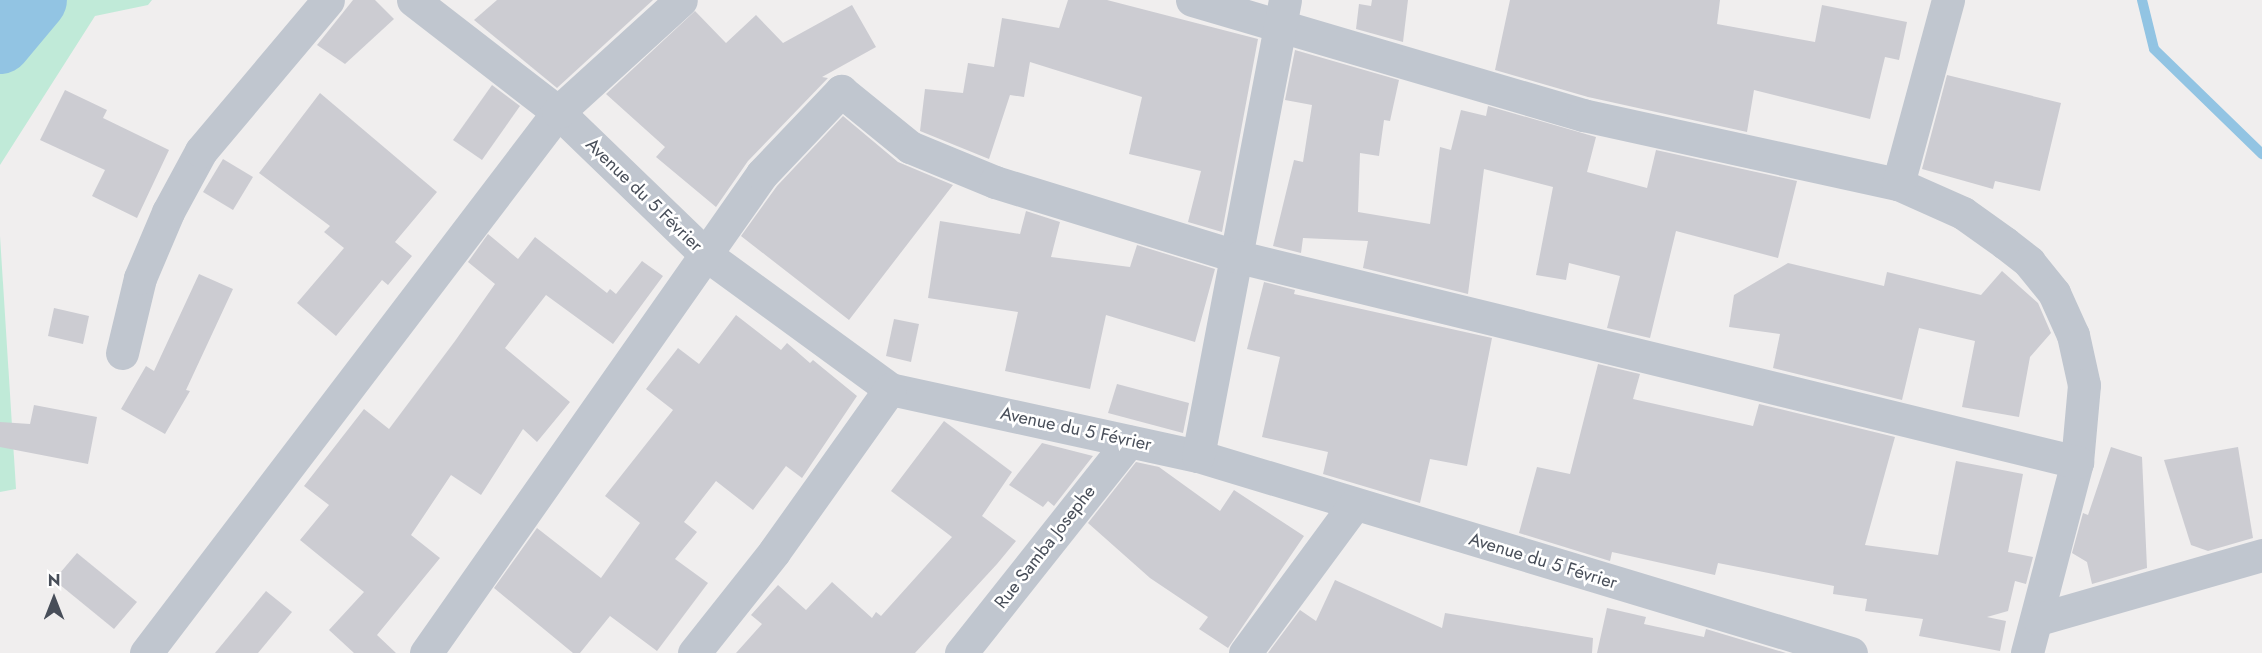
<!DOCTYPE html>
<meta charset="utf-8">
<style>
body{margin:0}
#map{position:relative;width:2262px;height:653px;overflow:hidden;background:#f0eeee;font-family:Jost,sans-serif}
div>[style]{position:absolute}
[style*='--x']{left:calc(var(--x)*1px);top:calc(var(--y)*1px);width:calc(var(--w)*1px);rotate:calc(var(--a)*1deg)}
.green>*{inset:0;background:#c0ead8}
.stream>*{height:10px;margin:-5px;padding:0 5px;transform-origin:5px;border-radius:5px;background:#92c4e3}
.river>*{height:62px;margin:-31px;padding:0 31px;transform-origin:31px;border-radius:31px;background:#92c4e3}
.building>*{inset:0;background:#ccccd2}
.minor>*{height:33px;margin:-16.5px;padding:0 16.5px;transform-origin:16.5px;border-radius:16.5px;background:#c0c6cf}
span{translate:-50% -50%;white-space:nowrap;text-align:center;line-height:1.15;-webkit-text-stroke:5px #fff;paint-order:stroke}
.street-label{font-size:18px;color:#484e59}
.north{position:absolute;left:24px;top:569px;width:60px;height:60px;-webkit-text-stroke:4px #fff;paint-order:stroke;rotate:0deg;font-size:16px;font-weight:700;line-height:24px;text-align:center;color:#484e59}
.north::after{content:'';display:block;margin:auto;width:21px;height:27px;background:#484e59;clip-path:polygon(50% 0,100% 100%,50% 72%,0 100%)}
</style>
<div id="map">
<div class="green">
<div style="clip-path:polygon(0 0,152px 0,148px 5px,95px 16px,0 165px)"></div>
<div style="clip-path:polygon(0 236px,16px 489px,0 492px)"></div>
</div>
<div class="stream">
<div style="--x:2142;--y:0;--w:50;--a:76.2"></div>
<div style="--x:2154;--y:49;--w:151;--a:44.2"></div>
</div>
<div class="river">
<div style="--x:0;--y:43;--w:56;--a:-50.1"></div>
</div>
<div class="building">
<div style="clip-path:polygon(353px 0,375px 0,394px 19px,345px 64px,317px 45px)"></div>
<div style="clip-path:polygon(497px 0,653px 0,557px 88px,474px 20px)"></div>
<div style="clip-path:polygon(1068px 0,1107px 0,1258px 39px,1222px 232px,1188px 222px,1201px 171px,1129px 154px,1142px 97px,1030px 62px,1024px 97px,1010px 95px,989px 159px,920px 131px,925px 89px,963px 93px,968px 63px,994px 67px,1002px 18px,1059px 28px)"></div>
<div style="clip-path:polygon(1372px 0,1408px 0,1403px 42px,1356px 29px,1359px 4px,1371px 6px)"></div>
<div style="clip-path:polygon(1510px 0,1720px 0,1717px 24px,1815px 42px,1822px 5px,1907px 22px,1899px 60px,1885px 57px,1870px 119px,1754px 90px,1747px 132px,1588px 97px,1495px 70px)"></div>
<div style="clip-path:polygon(852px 5px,876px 47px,822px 77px,828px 78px,748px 161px,716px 207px,656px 157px,665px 147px,606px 94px,695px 11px,726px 43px,756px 15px,783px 43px)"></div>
<div style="clip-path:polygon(1295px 50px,1399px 80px,1390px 121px,1384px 120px,1379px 156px,1360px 153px,1358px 212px,1430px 224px,1440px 147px,1451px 150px,1461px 110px,1486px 116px,1488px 106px,1596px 137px,1587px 172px,1647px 188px,1656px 150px,1797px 181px,1778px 258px,1676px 231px,1650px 338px,1607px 328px,1620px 276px,1569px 263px,1566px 280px,1536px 275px,1553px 187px,1484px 169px,1468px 294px,1363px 268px,1368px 241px,1303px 238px,1301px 253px,1273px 246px,1294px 160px,1303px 162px,1312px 105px,1285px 100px)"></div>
<div style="clip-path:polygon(1947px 75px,2061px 103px,2040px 191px,1995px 181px,1993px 189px,1922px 169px)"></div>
<div style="clip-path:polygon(492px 85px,520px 106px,482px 160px,453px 140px)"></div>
<div style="clip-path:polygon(65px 90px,107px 110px,103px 118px,169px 150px,137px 218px,92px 196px,105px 170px,40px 140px)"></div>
<div style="clip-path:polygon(320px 93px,437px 192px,395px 242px,412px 256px,388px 285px,382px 280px,336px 336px,297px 303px,344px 248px,324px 232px,330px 226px,259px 173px)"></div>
<div style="clip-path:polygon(843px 116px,898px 162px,953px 185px,849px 320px,741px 236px,777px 186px)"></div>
<div style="clip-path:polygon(223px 159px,253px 177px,233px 210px,203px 192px)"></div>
<div style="clip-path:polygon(1026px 211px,1060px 222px,1051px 257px,1130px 267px,1137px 245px,1215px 269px,1195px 342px,1106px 315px,1090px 389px,1005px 371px,1018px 312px,928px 298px,940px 221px,1020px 234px)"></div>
<div style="clip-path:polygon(488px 234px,518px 259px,535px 237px,607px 293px,610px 289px,616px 294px,642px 261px,663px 276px,613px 344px,546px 295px,505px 348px,570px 402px,537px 442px,523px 429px,481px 495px,451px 475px,411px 535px,440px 558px,377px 635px,396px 653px,354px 653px,329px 630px,364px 592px,300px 540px,329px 505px,304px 486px,364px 409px,389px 429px,455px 341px,495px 284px,468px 262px)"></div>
<div style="clip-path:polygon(1788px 263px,1884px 286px,1887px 272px,1981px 295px,2002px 271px,2038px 303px,2051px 333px,2030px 357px,2019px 417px,1962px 407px,1975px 341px,1919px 328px,1902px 400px,1773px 368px,1780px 334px,1729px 327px,1734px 295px)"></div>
<div style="clip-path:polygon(199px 274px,233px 289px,186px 390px,190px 391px,165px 434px,121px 409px,146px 366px,154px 371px)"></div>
<div style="clip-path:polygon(1264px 282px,1295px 290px,1294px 294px,1492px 338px,1467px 466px,1430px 459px,1420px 503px,1323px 474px,1328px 452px,1262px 437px,1280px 357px,1247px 349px)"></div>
<div style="clip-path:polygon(54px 308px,89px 316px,83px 344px,48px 336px)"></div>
<div style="clip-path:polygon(736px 315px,781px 350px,787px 343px,810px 363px,813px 360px,857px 396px,802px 478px,786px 466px,753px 510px,716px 481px,684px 522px,697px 532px,675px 559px,708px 583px,657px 651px,610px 616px,580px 653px,573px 653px,494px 588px,537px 528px,601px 578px,640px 523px,605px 496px,673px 410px,646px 389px,678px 348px,699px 364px)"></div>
<div style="clip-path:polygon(894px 319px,919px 324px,911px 362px,886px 356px)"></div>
<div style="clip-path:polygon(1598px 364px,1640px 374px,1633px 399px,1753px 426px,1759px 404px,1895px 437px,1865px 545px,1938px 555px,1956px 461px,2023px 474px,2008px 552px,2033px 557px,2026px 584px,2015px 581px,2008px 611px,1987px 617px,2006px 621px,2000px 651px,1919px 636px,1923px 619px,1865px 611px,1867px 599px,1833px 594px,1834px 586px,1718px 563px,1715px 575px,1612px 552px,1610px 561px,1519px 533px,1537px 467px,1570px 474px)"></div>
<div style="clip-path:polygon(1117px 384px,1189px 403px,1183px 433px,1108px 413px)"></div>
<div style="clip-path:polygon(34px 405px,97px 417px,88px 464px,0 447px,0 422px,30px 424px)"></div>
<div style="clip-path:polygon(944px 421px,1012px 472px,982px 516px,1016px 541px,997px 564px,915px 653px,736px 653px,762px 624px,751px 615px,778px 585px,806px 610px,832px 582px,872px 618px,876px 612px,881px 616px,952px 537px,891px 491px)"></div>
<div style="clip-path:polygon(1042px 443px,1093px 456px,1054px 506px,1048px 501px,1043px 507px,1009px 485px)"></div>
<div style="clip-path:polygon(2111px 447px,2142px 457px,2147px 568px,2092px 584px,2087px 562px,2072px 553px,2083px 513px,2088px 515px)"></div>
<div style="clip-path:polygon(2238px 447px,2253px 538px,2208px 551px,2191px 545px,2164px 460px)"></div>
<div style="clip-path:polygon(1136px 462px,1159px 467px,1220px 511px,1234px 490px,1304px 536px,1228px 648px,1199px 629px,1208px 617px,1150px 578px,1088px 523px)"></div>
<div style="clip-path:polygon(77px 553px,137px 602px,114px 629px,54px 580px)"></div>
<div style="clip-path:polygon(1335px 580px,1442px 628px,1445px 613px,1593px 638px,1592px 653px,1268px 653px,1300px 610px,1316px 621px)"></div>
<div style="clip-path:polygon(266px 591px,292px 612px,258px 653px,215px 653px)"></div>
<div style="clip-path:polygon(1607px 608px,1646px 617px,1644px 624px,1704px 637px,1706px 629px,1786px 653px,1597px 653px)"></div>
</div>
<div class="minor">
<div style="--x:413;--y:0;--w:183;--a:37.7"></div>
<div style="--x:558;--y:112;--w:204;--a:44"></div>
<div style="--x:705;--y:254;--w:229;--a:36.1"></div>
<div style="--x:890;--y:389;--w:315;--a:12.3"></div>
<div style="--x:1198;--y:456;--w:682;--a:16.79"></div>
<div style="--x:1192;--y:0;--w:408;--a:16.4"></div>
<div style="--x:1583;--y:115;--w:322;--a:12.4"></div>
<div style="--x:1898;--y:184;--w:71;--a:24"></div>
<div style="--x:1963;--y:213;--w:52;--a:35.5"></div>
<div style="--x:2005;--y:243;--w:31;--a:38"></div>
<div style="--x:2029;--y:262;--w:40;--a:51"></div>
<div style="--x:2054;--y:293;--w:46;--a:65.7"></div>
<div style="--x:2073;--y:335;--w:51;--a:77.6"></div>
<div style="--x:2084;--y:385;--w:77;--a:95.2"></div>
<div style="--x:2077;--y:462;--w:197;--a:104.7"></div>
<div style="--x:1898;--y:184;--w:191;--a:-74.8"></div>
<div style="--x:122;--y:353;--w:77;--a:-76.5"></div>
<div style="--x:140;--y:278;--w:72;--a:-67"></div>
<div style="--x:168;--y:212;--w:69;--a:-61.6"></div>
<div style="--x:201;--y:151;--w:197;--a:-49.9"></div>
<div style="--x:1198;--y:456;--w:464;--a:-79.2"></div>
<div style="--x:2039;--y:619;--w:232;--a:-16"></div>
<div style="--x:146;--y:653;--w:680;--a:-52.71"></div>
<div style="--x:558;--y:112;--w:166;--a:-42.3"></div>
<div style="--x:426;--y:653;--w:585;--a:-54.95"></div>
<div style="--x:762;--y:174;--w:115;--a:-46.4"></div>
<div style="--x:841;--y:91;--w:89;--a:39.1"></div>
<div style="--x:910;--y:147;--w:92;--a:22.4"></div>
<div style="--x:995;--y:182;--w:255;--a:17.1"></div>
<div style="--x:1239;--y:257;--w:863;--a:13.75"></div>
<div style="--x:694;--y:653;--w:129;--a:-51.6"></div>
<div style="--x:774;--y:552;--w:200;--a:-54.6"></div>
<div style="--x:961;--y:653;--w:270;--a:-51.6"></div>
<div style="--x:1245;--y:653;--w:184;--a:-53.6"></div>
</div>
<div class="street-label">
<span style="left:644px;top:195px;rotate:44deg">Avenue du 5 Février</span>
<span style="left:1076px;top:429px;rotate:12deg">Avenue du 5 Février</span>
<span style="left:1045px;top:547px;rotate:-52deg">Rue Samba Josephe</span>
<span style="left:1543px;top:561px;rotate:17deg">Avenue du 5 Février</span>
</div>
<div class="north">N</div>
</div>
